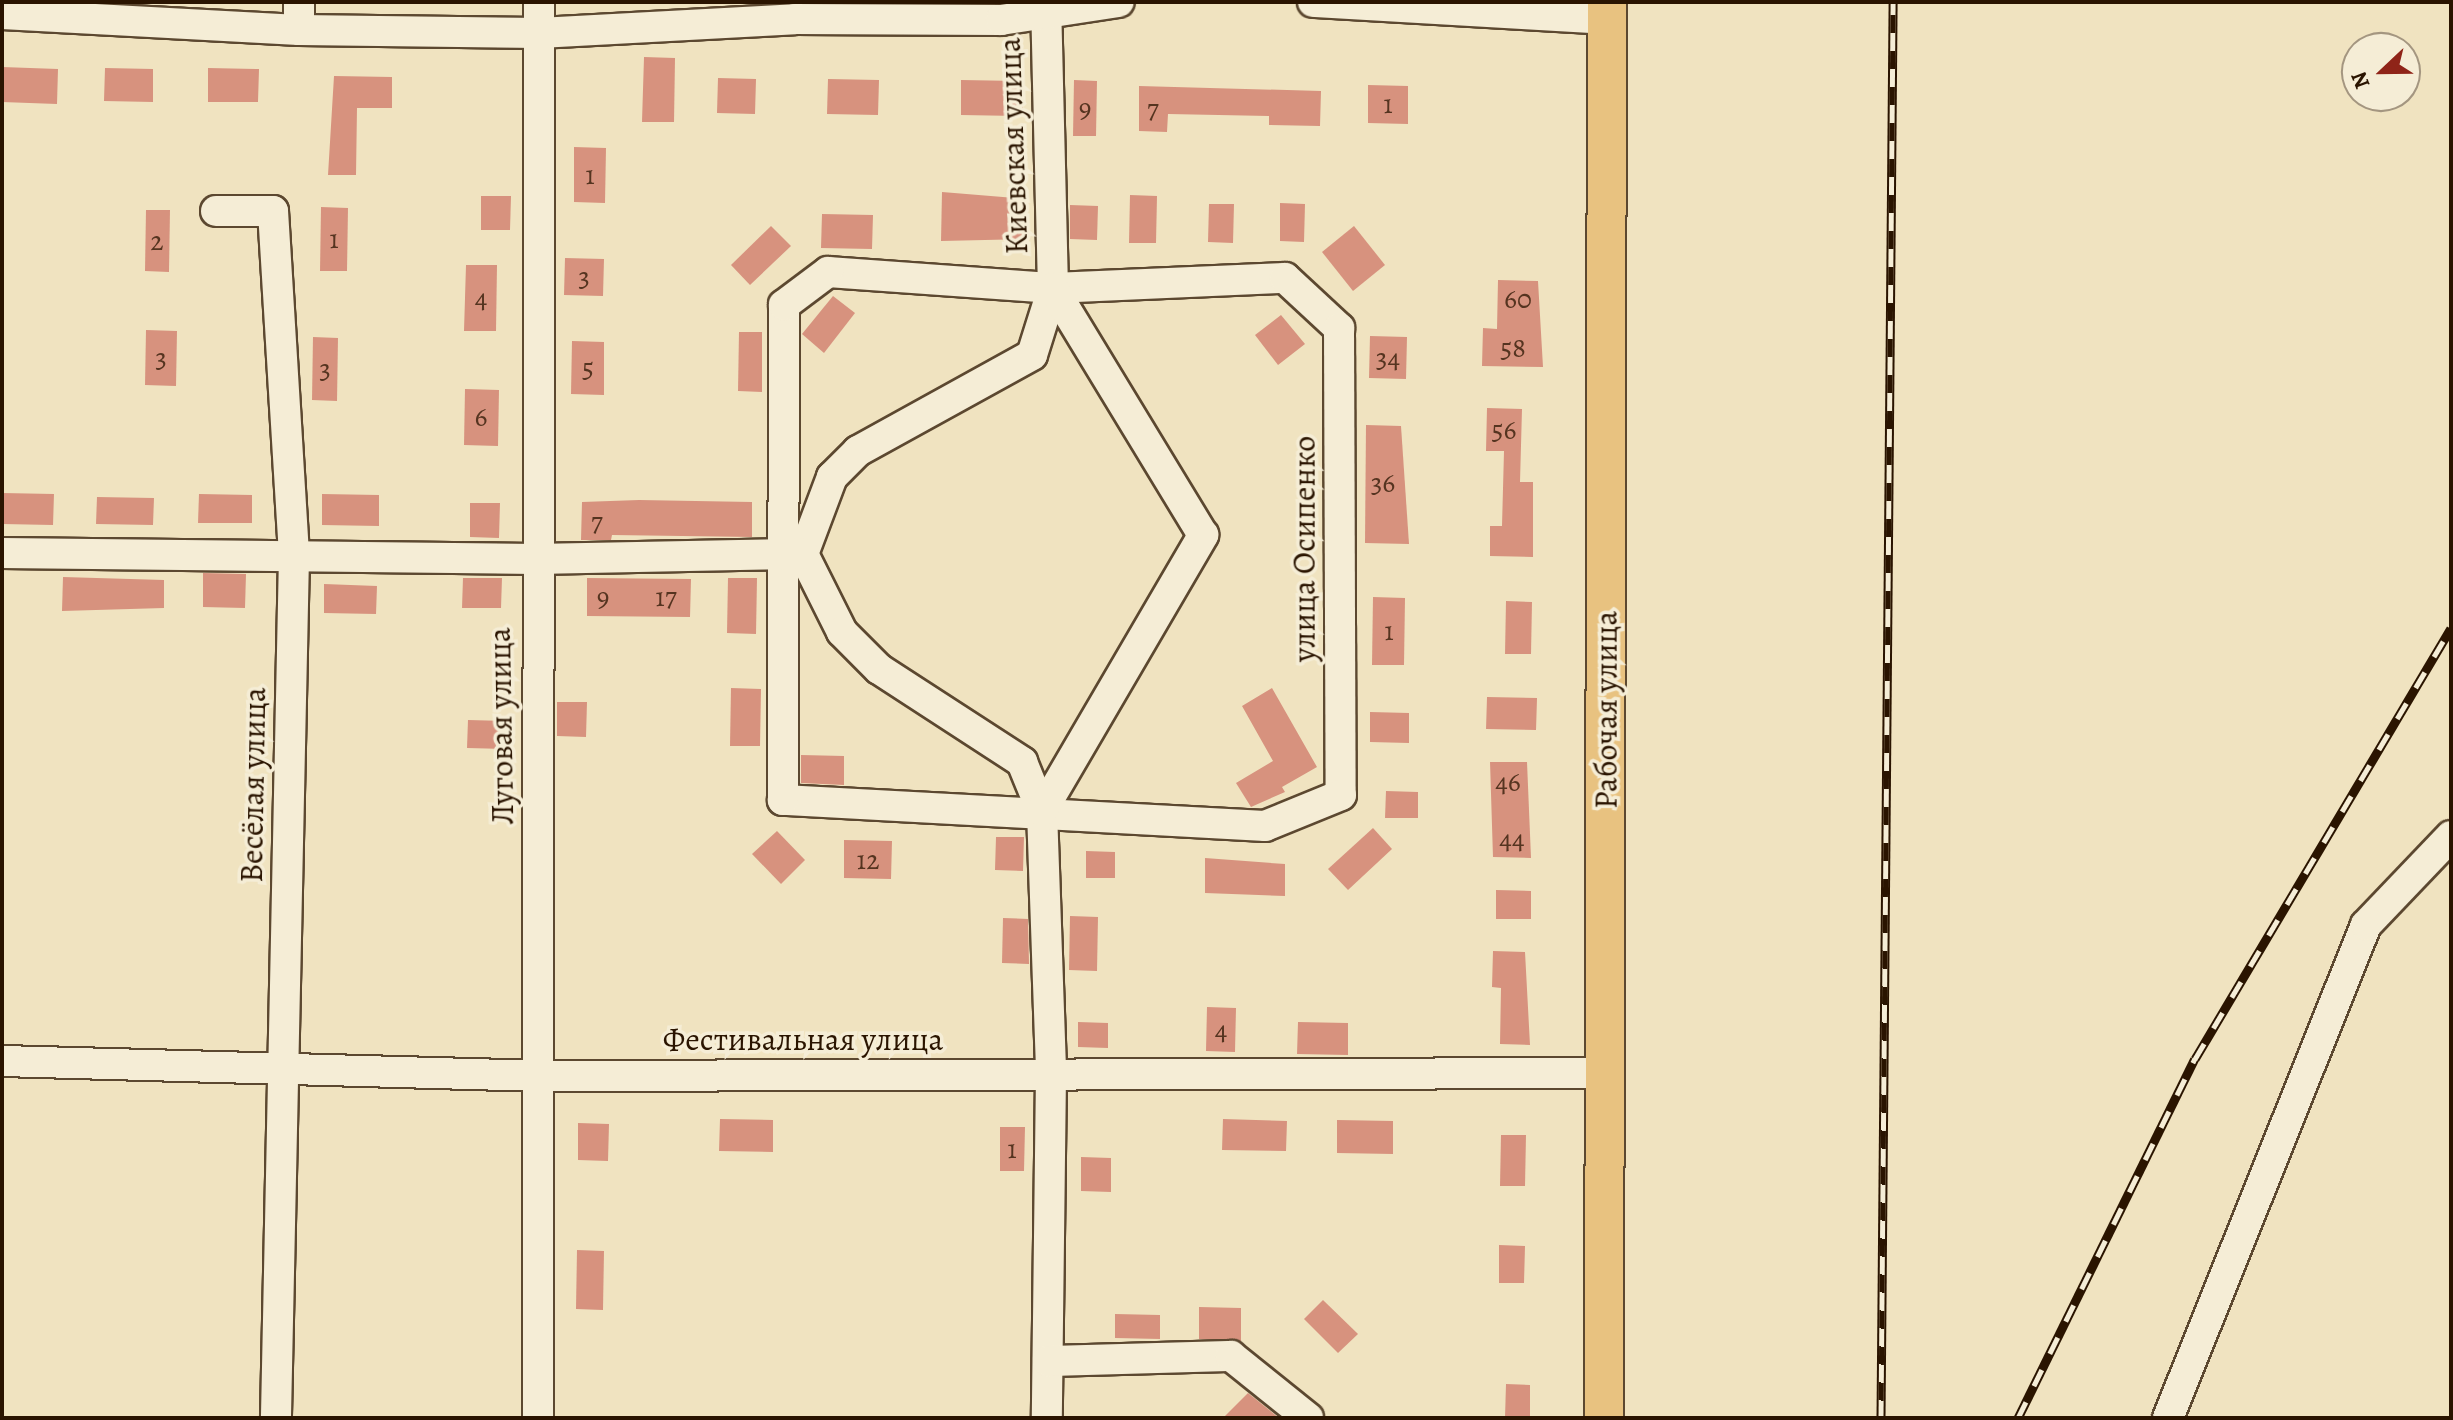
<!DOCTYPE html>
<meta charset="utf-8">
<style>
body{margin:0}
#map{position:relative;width:2453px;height:1420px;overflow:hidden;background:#f0e3c0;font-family:Alegreya,serif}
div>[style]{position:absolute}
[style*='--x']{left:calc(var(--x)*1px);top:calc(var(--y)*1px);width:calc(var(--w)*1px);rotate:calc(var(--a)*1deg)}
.building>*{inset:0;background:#d7927e}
.roads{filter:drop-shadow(2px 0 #5c4830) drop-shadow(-2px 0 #5c4830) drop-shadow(0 2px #5c4830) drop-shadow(0 -2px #5c4830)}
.minor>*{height:30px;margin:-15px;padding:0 15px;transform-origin:15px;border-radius:15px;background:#f5edd6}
.major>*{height:38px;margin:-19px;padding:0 19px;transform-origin:19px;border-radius:19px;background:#e8c280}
.rail>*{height:9px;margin-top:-4.5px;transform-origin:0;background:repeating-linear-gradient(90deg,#f5edd6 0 18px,#2a1400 0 36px);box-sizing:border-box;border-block:2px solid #2a1400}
span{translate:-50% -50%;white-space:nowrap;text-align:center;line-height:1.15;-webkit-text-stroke:7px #f5edd6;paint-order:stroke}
.number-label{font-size:28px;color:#553420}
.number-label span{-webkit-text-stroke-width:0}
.street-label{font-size:32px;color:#2a1400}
.frame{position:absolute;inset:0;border:4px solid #2a1400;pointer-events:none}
.north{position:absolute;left:2341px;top:32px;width:80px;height:80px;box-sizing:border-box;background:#f5edd6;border:2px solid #a49680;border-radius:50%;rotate:248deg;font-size:22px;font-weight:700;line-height:32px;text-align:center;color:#2a1400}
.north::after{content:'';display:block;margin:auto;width:28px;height:36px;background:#8f2418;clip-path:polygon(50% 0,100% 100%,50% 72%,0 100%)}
</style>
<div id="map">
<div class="building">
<div style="clip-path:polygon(644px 57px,675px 58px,674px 122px,642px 122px)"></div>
<div style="clip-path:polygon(2px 67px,58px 69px,57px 104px,2px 102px)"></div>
<div style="clip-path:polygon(105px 68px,153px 69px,153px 102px,104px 101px)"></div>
<div style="clip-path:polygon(208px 68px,259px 69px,258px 102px,208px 102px)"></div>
<div style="clip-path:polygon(334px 76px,392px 77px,392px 108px,357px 108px,356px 175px,328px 175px)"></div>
<div style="clip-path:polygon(718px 78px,756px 79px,755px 114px,717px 113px)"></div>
<div style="clip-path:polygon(828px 79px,879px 80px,878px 115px,827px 114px)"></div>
<div style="clip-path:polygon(961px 80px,1023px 81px,1023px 116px,961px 115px)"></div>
<div style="clip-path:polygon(1074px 80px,1097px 81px,1096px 136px,1073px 136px)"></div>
<div style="clip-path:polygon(1368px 85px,1408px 86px,1408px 124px,1368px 123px)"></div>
<div style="clip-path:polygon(1139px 86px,1321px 91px,1320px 126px,1269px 125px,1269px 116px,1168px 114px,1167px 132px,1139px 131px)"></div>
<div style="clip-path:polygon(574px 147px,606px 148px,605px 203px,574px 202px)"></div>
<div style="clip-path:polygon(942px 192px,1027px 199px,1027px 239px,941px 241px)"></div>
<div style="clip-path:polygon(1130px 195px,1157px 196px,1156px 243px,1129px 243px)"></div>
<div style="clip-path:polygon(481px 196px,511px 196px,510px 230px,481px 230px)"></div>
<div style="clip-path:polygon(1280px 203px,1305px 204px,1304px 242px,1280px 241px)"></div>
<div style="clip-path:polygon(1209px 204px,1234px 204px,1233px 243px,1208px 242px)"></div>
<div style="clip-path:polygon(1070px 205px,1098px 206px,1097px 240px,1070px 239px)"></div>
<div style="clip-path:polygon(321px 207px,348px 208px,347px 271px,320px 271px)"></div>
<div style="clip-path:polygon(146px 210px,170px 210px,169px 272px,145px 271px)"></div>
<div style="clip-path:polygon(822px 214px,873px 215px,872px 249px,821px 248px)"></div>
<div style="clip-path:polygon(771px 226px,791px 246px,750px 285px,731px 265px)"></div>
<div style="clip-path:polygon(1354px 226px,1385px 265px,1353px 291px,1322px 252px)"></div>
<div style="clip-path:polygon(565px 258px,604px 259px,603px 296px,564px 295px)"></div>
<div style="clip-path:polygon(466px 265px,497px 265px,496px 331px,464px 331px)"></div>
<div style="clip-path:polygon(1498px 280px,1538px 281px,1543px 367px,1482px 366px,1483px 328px,1497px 329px)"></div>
<div style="clip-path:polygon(833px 296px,855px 313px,824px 353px,802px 334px)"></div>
<div style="clip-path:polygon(1281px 315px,1305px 344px,1278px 365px,1255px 335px)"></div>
<div style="clip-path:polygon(146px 330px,177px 331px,176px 386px,145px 385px)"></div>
<div style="clip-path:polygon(739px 332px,762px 332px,762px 392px,738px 391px)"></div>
<div style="clip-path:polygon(1370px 336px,1407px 337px,1406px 379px,1369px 378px)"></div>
<div style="clip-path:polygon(313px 337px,338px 338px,337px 401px,312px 400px)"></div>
<div style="clip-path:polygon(572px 341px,604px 342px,604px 395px,571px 394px)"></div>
<div style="clip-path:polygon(465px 389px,499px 390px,498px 446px,464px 445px)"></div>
<div style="clip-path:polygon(1487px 408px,1522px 409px,1520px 482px,1533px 482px,1533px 557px,1490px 556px,1490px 526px,1502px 526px,1504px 451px,1486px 451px)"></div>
<div style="clip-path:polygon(1366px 425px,1401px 426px,1409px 544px,1365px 543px)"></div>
<div style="clip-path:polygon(2px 493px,54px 494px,53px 525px,2px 524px)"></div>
<div style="clip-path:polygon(199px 494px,252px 495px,252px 523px,198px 523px)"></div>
<div style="clip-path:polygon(322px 494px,379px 495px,379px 526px,322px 525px)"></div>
<div style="clip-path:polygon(97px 497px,154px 498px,153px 525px,96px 524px)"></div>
<div style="clip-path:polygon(639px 500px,752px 502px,752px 537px,612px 535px,611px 540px,581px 540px,582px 502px)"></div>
<div style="clip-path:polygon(470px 503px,500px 503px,499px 538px,470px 537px)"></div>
<div style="clip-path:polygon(203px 573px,246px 574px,245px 608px,203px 607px)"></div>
<div style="clip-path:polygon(63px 577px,164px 580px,164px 608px,62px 611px)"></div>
<div style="clip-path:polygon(463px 578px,502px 578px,501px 608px,462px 608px)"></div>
<div style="clip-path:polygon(587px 578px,691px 579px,690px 617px,587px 616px)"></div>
<div style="clip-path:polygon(728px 578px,757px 578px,756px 634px,727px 633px)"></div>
<div style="clip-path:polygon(324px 584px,377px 586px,376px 614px,324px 613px)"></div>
<div style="clip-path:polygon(1373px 597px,1405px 598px,1404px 665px,1372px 665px)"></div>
<div style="clip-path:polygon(1506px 601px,1532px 602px,1531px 654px,1505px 654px)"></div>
<div style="clip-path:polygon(731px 688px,761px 689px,760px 746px,730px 746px)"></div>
<div style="clip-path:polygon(1272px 688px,1317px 767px,1282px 787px,1285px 792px,1251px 807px,1236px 783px,1273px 761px,1242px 706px)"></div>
<div style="clip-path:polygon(1487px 697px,1537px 698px,1536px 730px,1486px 729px)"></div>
<div style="clip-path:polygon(557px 702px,587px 702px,586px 737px,557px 736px)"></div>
<div style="clip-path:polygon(1370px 712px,1409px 713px,1409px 743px,1370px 742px)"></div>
<div style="clip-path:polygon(468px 720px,506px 721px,506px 749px,467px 748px)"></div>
<div style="clip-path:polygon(801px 755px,844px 756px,844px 785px,801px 783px)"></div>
<div style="clip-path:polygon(1490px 762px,1527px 762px,1531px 858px,1493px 857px)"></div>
<div style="clip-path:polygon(1386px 791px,1418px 792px,1418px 818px,1385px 818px)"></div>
<div style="clip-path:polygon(1373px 828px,1392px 849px,1348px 890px,1328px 869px)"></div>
<div style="clip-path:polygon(777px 831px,805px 860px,781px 884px,752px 854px)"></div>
<div style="clip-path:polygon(996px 837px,1024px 837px,1023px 871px,995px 870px)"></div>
<div style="clip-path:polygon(844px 840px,892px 841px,891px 879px,844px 878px)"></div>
<div style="clip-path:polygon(1086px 851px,1115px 852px,1115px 878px,1086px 878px)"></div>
<div style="clip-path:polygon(1205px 858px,1285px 864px,1285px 896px,1205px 893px)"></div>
<div style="clip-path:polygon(1496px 890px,1531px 891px,1531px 919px,1496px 919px)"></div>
<div style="clip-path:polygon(1070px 916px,1098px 917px,1097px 971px,1069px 970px)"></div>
<div style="clip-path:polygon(1003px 918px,1028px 919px,1029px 964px,1002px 963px)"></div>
<div style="clip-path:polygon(1493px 951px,1525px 952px,1530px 1045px,1500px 1044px,1501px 988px,1492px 987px)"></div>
<div style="clip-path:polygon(1207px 1007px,1236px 1008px,1235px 1052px,1206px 1051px)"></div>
<div style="clip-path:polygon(1078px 1022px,1108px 1023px,1108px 1048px,1078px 1047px)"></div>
<div style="clip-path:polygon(1298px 1022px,1348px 1023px,1348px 1055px,1297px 1054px)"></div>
<div style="clip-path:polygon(720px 1119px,773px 1120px,773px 1152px,719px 1151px)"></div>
<div style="clip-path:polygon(1223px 1119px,1287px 1121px,1286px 1151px,1222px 1150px)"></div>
<div style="clip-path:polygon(1337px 1120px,1393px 1121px,1393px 1154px,1337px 1153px)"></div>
<div style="clip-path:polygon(578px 1123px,609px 1124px,608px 1161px,578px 1160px)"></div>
<div style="clip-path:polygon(1000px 1127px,1025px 1127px,1024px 1171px,1000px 1171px)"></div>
<div style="clip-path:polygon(1501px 1135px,1526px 1135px,1525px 1186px,1500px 1186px)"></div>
<div style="clip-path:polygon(1081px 1157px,1111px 1158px,1111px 1192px,1081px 1191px)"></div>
<div style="clip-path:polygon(1499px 1245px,1525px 1246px,1524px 1283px,1499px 1283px)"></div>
<div style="clip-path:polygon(577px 1250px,604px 1251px,603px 1310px,576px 1309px)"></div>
<div style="clip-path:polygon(1323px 1300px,1358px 1334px,1338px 1353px,1304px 1319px)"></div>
<div style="clip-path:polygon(1199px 1307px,1241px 1308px,1241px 1341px,1199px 1339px)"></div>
<div style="clip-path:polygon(1115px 1314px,1160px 1315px,1160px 1339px,1115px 1338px)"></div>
<div style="clip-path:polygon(1506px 1384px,1530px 1385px,1530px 1418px,1505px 1418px)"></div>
<div style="clip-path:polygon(1248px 1393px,1279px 1418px,1223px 1418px)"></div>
</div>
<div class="roads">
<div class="minor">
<div style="--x:1046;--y:2;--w:286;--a:88.6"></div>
<div style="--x:1053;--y:288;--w:70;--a:107.4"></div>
<div style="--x:1032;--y:355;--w:199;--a:151.1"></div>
<div style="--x:858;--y:451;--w:37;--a:135"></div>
<div style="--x:832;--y:477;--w:82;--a:110.6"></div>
<div style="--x:803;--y:554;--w:87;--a:63.4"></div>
<div style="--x:842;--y:632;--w:52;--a:45"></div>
<div style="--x:879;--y:669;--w:171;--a:33"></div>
<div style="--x:1022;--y:762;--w:53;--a:67.8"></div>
<div style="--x:1042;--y:811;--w:263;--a:88"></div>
<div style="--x:1051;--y:1074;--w:344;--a:90.7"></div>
<div style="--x:1313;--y:2;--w:294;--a:3.3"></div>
<div style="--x:2;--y:14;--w:297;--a:3.1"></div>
<div style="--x:299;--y:30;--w:240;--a:0.7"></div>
<div style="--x:539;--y:33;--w:256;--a:-3.1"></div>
<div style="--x:795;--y:19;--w:206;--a:0.3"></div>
<div style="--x:1001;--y:20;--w:119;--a:-8.7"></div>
<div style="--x:299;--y:30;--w:28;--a:-90"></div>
<div style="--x:216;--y:211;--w:57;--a:0"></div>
<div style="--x:273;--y:211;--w:346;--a:86.5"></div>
<div style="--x:294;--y:556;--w:862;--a:91.2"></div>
<div style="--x:828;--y:272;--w:226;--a:4.1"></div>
<div style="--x:1053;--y:288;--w:232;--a:-2.5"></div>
<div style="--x:1285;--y:278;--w:74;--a:42.8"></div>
<div style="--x:1339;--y:328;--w:467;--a:89.8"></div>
<div style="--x:1341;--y:795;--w:82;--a:157.8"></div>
<div style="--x:1265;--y:826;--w:483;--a:-176.9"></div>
<div style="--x:783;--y:800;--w:495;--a:-89.9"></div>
<div style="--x:784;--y:305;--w:55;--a:-36.9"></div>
<div style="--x:2;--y:553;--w:533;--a:0.64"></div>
<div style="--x:535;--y:559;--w:268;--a:-1.1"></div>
<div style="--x:1042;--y:811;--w:320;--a:-59.7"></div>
<div style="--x:1203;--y:535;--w:289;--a:-121.3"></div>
<div style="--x:2;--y:1061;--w:539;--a:1.59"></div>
<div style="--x:541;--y:1076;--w:1063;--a:-0.16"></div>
<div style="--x:1048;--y:1361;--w:183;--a:-1.6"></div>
<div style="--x:1231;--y:1356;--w:99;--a:38.8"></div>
<div style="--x:538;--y:1418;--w:1416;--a:-89.96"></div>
<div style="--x:2168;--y:1418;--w:531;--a:-68.12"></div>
<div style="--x:2366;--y:925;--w:123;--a:-46.3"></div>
</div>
<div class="major">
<div style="--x:1604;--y:1418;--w:1416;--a:-89.88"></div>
</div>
</div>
<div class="rail">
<div style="--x:1881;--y:1418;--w:1416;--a:-89.51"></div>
<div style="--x:2018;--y:1418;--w:400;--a:-63.8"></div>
<div style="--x:2195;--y:1059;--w:501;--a:-59.29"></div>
</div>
<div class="number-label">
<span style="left:1388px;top:104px">1</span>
<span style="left:1085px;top:108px">9</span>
<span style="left:1153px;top:109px">7</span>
<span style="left:590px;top:175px">1</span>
<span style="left:334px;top:239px">1</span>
<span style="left:157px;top:241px">2</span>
<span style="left:584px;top:277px">3</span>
<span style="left:481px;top:298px">4</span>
<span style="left:1518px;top:299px">60</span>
<span style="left:1513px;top:348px">58</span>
<span style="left:161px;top:358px">3</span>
<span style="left:1388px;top:358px">34</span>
<span style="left:588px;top:368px">5</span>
<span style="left:325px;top:369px">3</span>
<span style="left:481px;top:417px">6</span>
<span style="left:1504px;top:430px">56</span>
<span style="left:1383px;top:483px">36</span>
<span style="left:597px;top:522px">7</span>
<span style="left:603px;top:597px">9</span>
<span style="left:666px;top:597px">17</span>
<span style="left:1389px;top:631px">1</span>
<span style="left:1508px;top:782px">46</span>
<span style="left:1512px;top:839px">44</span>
<span style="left:868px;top:860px">12</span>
<span style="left:1221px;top:1030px">4</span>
<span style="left:1012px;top:1149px">1</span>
</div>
<div class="street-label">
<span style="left:1013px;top:146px;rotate:-92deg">Киевская улица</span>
<span style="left:1304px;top:549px;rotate:-90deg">улица Осипенко</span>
<span style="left:1606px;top:710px;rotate:-90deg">Рабочая улица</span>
<span style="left:501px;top:726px;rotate:-91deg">Луговая улица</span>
<span style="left:253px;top:785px;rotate:-89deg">Весёлая улица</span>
<span style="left:803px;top:1039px">Фестивальная улица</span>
</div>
<div class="frame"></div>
<div class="north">N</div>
</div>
